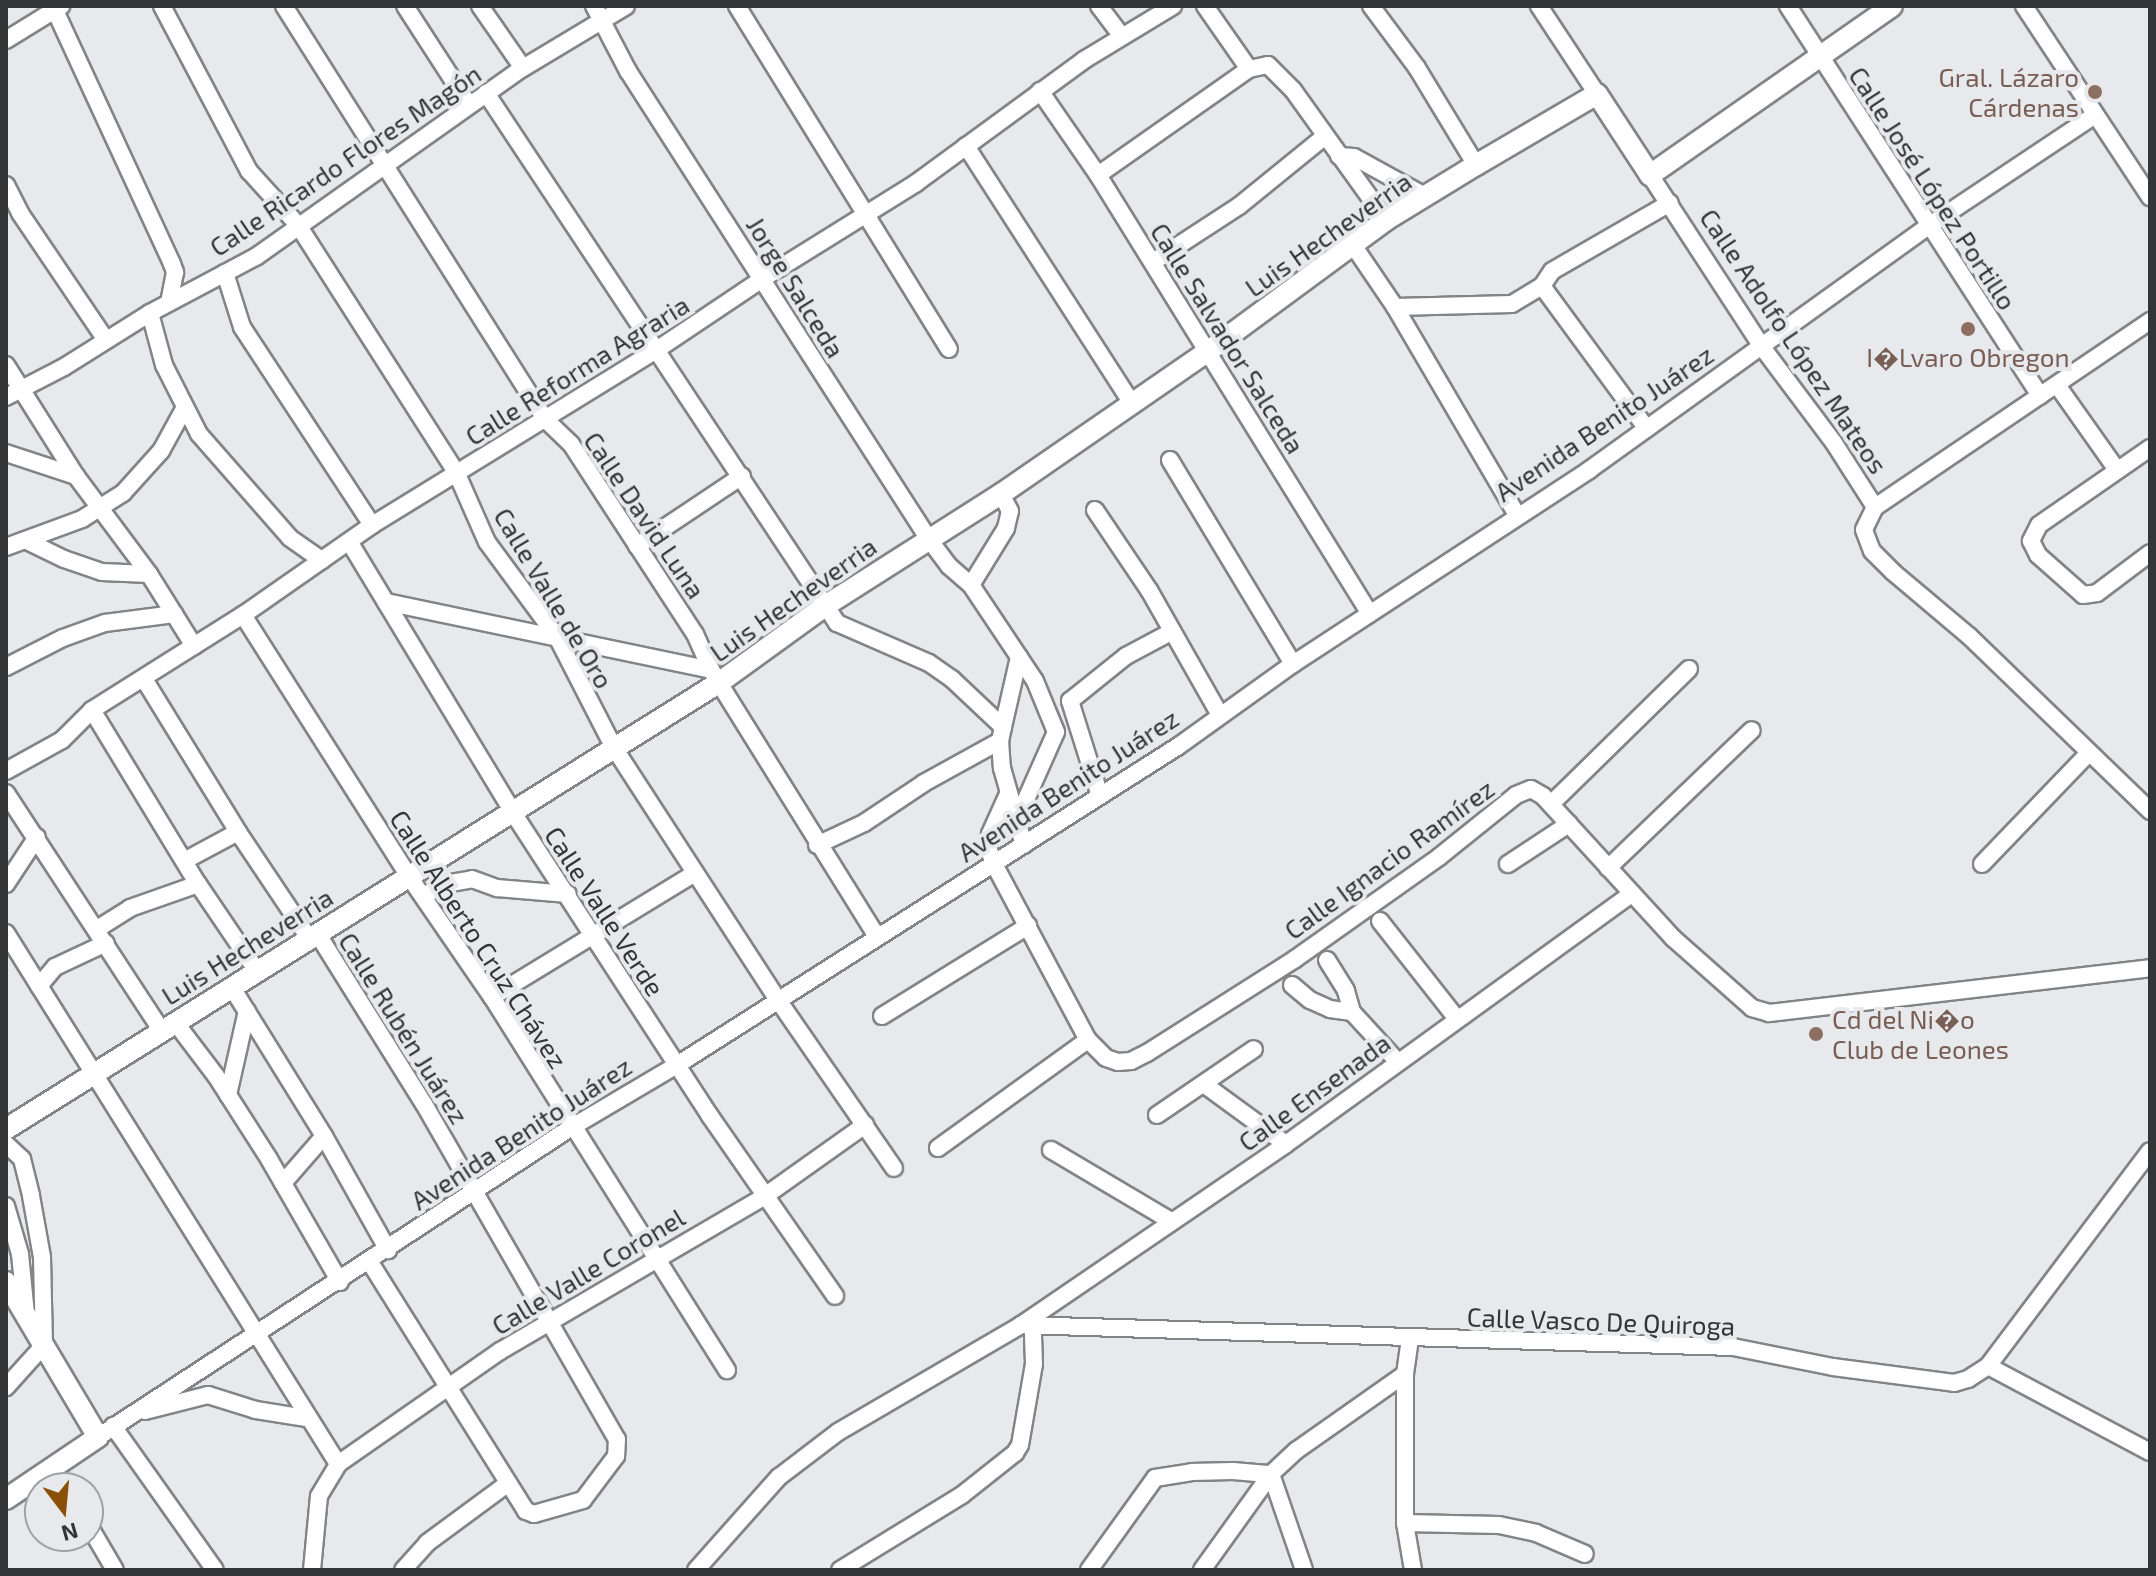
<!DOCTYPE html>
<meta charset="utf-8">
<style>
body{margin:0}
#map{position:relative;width:2156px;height:1576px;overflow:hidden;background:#e7e9ed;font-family:"Exo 2",sans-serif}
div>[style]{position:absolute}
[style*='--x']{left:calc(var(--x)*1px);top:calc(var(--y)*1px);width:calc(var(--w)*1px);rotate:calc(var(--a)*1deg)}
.roads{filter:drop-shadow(2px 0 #828487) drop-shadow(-2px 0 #828487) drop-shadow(0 2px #828487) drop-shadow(0 -2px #828487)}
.minor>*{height:16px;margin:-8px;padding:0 8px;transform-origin:8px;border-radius:8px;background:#fff}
.tertiary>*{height:20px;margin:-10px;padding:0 10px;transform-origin:10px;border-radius:10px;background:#fff}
.dots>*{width:22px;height:22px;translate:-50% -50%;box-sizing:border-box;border:4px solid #e7e9ed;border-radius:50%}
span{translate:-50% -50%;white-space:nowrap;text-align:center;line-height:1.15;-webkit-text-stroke:8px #e7e9ed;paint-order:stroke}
.education-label{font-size:26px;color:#785e54}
.right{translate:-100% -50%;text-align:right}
.left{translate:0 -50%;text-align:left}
.street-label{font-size:26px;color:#343536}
.frame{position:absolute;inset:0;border:8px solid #343536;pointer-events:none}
.north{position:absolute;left:24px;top:1472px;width:80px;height:80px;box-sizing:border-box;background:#e7e9ed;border:2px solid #9fa1a4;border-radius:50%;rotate:164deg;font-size:22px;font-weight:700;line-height:32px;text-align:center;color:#343536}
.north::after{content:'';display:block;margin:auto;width:28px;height:36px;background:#895006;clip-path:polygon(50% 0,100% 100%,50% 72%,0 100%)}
</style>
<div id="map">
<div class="roads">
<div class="minor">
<div style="--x:53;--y:6;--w:284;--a:65.2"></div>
<div style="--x:172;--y:264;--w:9;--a:69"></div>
<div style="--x:175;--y:272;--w:31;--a:101"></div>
<div style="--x:162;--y:6;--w:187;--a:62.2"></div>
<div style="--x:249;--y:171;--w:73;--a:47.8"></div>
<div style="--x:298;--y:225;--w:295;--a:57.4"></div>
<div style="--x:457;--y:474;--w:74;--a:66.2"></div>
<div style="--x:487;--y:542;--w:118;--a:53.6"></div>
<div style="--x:557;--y:637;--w:123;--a:62.8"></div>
<div style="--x:613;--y:746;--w:303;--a:57"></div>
<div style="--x:778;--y:1000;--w:204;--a:55.4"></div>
<div style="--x:284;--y:6;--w:489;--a:57.7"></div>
<div style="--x:545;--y:419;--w:36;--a:44"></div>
<div style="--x:571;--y:444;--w:227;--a:56.9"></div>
<div style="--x:695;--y:634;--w:39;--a:66"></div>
<div style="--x:711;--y:670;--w:314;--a:58.1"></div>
<div style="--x:405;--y:6;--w:118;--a:57.1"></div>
<div style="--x:480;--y:6;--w:75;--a:55.3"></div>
<div style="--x:594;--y:6;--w:73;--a:62.4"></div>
<div style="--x:628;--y:71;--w:555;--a:57.28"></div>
<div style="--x:928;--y:538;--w:35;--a:53"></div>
<div style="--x:949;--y:566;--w:29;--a:41"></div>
<div style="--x:971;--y:585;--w:115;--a:56.3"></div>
<div style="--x:1035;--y:681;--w:55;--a:67.6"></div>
<div style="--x:1056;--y:732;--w:98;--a:114"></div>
<div style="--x:737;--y:6;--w:403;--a:58.3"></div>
<div style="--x:1099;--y:6;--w:36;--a:53"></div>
<div style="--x:1205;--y:6;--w:77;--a:55.1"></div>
<div style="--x:1371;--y:6;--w:77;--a:53.4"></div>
<div style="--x:1417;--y:68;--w:114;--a:58.7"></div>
<div style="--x:1539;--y:6;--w:105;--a:56.6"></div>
<div style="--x:1788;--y:6;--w:464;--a:57.1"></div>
<div style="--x:2024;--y:6;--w:229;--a:56.6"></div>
<div style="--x:6;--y:40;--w:65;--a:-31.7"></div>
<div style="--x:1040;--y:91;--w:102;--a:55.4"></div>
<div style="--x:1098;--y:175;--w:516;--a:58.22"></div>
<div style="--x:486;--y:93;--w:636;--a:56.48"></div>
<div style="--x:837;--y:623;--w:100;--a:23.5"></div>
<div style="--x:929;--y:663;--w:28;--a:35"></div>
<div style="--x:952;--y:679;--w:70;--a:43.3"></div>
<div style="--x:1003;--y:727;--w:14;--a:102"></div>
<div style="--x:1000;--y:741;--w:27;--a:86"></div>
<div style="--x:1002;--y:768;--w:80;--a:74.1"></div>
<div style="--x:966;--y:146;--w:307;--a:57.2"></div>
<div style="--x:1339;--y:156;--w:15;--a:4"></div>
<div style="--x:1354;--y:157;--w:81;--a:28.8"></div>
<div style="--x:1098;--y:175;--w:184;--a:-35.1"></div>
<div style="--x:1249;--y:69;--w:19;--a:-12"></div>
<div style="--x:1268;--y:65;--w:35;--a:45"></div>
<div style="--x:1293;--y:90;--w:160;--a:54.4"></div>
<div style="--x:1650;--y:175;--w:205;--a:56.9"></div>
<div style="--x:1762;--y:347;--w:120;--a:53.1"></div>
<div style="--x:1834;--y:443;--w:76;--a:57.4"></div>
<div style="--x:6;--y:185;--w:31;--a:63"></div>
<div style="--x:20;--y:213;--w:153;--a:55.9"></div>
<div style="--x:1353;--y:245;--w:75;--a:55.9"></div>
<div style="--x:1395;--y:307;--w:241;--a:59.6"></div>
<div style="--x:1153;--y:262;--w:103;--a:-33.1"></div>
<div style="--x:1239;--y:206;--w:111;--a:-39.1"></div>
<div style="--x:225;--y:273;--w:57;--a:72.5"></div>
<div style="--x:242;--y:327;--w:237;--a:56.7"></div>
<div style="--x:1542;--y:286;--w:177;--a:53.7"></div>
<div style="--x:1395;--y:307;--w:117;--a:-1.5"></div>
<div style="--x:1512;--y:304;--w:35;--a:-31"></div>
<div style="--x:1542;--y:286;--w:18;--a:-56"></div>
<div style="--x:1552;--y:271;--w:136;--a:-30"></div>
<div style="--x:150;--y:313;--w:54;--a:74.9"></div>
<div style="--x:164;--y:365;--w:77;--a:63.1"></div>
<div style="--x:199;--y:434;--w:138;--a:48.8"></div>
<div style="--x:290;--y:538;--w:39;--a:35"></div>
<div style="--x:2150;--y:321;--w:332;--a:145.9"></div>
<div style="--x:1875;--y:507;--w:25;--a:116"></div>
<div style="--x:1864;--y:530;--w:22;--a:69"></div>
<div style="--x:1872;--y:551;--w:30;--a:45"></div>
<div style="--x:1893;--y:572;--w:99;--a:40.1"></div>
<div style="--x:1969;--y:636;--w:252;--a:44"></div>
<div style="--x:6;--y:365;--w:131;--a:57.8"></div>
<div style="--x:76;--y:476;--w:122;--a:53.3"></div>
<div style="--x:149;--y:574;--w:85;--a:58"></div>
<div style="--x:2057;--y:385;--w:104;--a:54.8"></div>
<div style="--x:6;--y:397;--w:65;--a:-27.3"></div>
<div style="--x:64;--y:367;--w:102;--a:-32.1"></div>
<div style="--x:150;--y:313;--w:121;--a:-28"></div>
<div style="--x:257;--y:256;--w:326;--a:-35.3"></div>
<div style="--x:523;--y:68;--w:120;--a:-31"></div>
<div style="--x:2150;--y:448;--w:135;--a:145.3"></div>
<div style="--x:2039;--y:525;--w:18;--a:117"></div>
<div style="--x:2031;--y:541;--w:16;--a:63"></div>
<div style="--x:2038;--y:555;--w:60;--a:41.6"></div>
<div style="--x:2083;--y:595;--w:14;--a:-8"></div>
<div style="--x:2097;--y:593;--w:66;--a:-37"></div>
<div style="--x:6;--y:453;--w:74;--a:18.2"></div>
<div style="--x:1170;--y:460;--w:238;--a:58.9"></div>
<div style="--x:1095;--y:510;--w:97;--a:56"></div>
<div style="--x:1149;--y:590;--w:144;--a:60.4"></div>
<div style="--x:25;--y:540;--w:43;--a:26"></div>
<div style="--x:64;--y:559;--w:40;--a:18.9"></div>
<div style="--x:102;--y:572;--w:47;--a:2.4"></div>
<div style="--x:350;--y:543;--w:313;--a:58.8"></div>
<div style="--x:512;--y:811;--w:364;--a:57"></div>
<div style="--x:710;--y:1116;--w:219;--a:55.2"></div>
<div style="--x:637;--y:546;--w:126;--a:-33.7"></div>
<div style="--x:6;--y:547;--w:81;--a:-20.2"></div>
<div style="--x:82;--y:519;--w:49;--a:-32.4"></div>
<div style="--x:123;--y:493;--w:57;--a:-47.9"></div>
<div style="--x:161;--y:451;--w:48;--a:-61.3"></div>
<div style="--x:971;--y:585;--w:67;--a:-58.4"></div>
<div style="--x:1006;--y:528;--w:17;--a:-77"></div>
<div style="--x:1010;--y:511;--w:19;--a:-118"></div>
<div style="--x:386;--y:602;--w:332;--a:11.8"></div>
<div style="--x:243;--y:615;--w:308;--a:57.6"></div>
<div style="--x:408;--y:875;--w:148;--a:55.5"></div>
<div style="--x:492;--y:997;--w:441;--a:57.8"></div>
<div style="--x:6;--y:667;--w:64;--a:-27"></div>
<div style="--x:63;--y:638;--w:45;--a:-19.7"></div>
<div style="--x:105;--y:623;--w:70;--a:-7.4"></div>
<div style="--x:144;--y:679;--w:180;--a:58.4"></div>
<div style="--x:238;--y:832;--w:128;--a:56.2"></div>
<div style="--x:92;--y:710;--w:204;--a:58.7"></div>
<div style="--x:198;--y:884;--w:105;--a:55.9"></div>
<div style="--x:1003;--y:727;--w:72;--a:-77.1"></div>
<div style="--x:6;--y:771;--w:64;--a:-29"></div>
<div style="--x:62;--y:740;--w:42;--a:-45"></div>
<div style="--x:92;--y:710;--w:178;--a:-32.2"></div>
<div style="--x:243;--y:615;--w:157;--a:-34.9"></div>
<div style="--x:372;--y:525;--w:336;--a:-31.6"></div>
<div style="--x:658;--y:349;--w:125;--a:-33.9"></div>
<div style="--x:762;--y:279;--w:181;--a:-31.9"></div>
<div style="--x:916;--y:183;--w:208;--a:-36.2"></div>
<div style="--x:1084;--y:60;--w:104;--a:-31.2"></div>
<div style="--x:6;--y:793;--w:285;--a:56.8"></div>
<div style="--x:1008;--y:794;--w:44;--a:114.2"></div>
<div style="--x:990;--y:834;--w:13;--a:99"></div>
<div style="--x:988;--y:847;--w:18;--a:71"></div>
<div style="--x:994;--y:864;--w:200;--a:61.9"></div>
<div style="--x:1088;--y:1040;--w:25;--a:45"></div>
<div style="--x:1106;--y:1058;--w:13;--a:18"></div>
<div style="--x:1118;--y:1062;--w:13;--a:-4"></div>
<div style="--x:1131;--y:1061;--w:18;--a:-27"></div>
<div style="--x:1147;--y:1053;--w:175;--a:-32.4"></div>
<div style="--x:1295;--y:959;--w:176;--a:-35.3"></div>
<div style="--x:1439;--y:857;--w:99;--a:-38.8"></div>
<div style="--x:1516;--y:795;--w:16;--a:-22"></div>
<div style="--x:1531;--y:789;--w:14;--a:30"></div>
<div style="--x:1543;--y:796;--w:193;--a:47.5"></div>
<div style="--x:1673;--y:938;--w:106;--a:41.5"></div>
<div style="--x:1752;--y:1008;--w:18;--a:16"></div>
<div style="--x:1769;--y:1013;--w:384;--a:-6.7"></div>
<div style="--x:1100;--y:796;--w:100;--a:-107.5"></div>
<div style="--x:1070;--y:701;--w:72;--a:-38.8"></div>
<div style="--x:1126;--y:656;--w:51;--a:-28.1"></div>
<div style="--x:1551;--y:804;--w:193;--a:-44.4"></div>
<div style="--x:817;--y:845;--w:52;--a:-25.1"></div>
<div style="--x:864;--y:823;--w:72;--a:-33.7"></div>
<div style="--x:924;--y:783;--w:87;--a:-28.9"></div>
<div style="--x:184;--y:861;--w:61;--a:-28.2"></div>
<div style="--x:1508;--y:864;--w:73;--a:-33.3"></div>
<div style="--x:1982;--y:864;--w:154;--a:-46.1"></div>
<div style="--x:1608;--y:868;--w:199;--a:-43.8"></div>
<div style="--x:6;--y:884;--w:56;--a:-56.6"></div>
<div style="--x:423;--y:896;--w:25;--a:-29"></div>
<div style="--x:445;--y:884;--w:27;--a:-10"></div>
<div style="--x:472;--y:879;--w:27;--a:20"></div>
<div style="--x:497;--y:888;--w:71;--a:4.8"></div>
<div style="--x:1380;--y:921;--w:125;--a:51.8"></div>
<div style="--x:97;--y:929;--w:39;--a:-32"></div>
<div style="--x:130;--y:908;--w:72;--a:-19.4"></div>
<div style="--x:6;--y:933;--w:626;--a:57.98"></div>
<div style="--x:317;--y:933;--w:202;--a:58"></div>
<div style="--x:424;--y:1104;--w:387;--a:60.1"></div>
<div style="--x:617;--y:1439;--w:17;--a:93"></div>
<div style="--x:616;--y:1456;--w:55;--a:126.9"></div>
<div style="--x:583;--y:1500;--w:51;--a:164.1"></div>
<div style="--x:534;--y:1514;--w:9;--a:-159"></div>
<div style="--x:526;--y:1511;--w:294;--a:-122.1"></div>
<div style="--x:1327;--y:960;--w:36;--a:58"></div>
<div style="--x:1346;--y:991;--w:22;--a:74"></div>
<div style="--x:1352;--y:1012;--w:68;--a:47.4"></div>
<div style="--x:1292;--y:985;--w:23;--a:40"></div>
<div style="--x:1310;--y:1000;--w:22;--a:24"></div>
<div style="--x:1330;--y:1009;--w:22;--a:8"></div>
<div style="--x:39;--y:986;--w:25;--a:-50"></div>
<div style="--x:55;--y:967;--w:56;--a:-25.2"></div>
<div style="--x:231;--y:986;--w:176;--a:58.2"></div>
<div style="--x:324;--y:1136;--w:131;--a:60.7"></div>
<div style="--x:492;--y:997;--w:238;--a:-31.4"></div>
<div style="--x:882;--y:1016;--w:172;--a:-31.7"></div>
<div style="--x:175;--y:1022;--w:68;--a:52.8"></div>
<div style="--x:216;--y:1076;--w:98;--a:57.4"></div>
<div style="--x:269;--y:1159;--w:142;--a:60"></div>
<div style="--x:1205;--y:1085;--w:100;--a:36.1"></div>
<div style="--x:228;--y:1095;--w:86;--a:-77.3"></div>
<div style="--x:1157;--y:1115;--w:117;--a:-34.2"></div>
<div style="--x:6;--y:1144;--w:22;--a:43"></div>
<div style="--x:22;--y:1159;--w:38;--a:76"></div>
<div style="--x:31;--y:1196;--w:62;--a:79.8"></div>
<div style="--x:42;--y:1257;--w:88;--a:88.7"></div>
<div style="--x:44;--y:1345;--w:57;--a:132.1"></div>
<div style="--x:938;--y:1148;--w:185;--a:-35.8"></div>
<div style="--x:1051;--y:1150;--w:139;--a:30.6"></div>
<div style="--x:283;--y:1183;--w:62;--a:-48.9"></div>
<div style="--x:6;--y:1206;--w:50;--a:73.7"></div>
<div style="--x:20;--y:1254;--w:60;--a:84.3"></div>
<div style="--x:1021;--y:1325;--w:712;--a:1.77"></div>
<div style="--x:1733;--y:1347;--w:102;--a:11.3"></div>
<div style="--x:1833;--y:1367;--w:122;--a:7.5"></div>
<div style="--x:1954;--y:1383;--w:15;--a:-16"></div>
<div style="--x:1968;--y:1379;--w:24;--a:-33"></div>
<div style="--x:1988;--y:1366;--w:269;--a:-53"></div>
<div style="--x:1988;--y:1366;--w:183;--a:28"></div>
<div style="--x:1405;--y:1374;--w:149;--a:90"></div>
<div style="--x:1405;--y:1523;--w:48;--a:80.3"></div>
<div style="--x:145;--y:1411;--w:65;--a:-14.3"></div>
<div style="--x:208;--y:1395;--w:50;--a:17.4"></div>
<div style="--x:256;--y:1410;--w:51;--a:9.1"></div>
<div style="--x:113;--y:1426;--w:176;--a:54.7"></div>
<div style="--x:98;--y:1437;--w:566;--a:-33.19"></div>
<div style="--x:572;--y:1127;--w:122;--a:-30.6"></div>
<div style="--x:677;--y:1065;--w:593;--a:-32.46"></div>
<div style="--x:1177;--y:747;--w:143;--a:-35.6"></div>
<div style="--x:1293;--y:664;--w:354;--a:-33.2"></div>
<div style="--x:1589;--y:470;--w:416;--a:-35.7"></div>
<div style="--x:1927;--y:227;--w:202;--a:-33.7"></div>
<div style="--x:50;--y:1470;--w:22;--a:56"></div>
<div style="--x:1405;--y:1523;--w:94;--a:1.2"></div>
<div style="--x:1499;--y:1525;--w:38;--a:12"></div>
<div style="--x:1536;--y:1533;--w:53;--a:23.2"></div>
<div style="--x:88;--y:1524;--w:53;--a:59.6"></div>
<div style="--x:312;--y:1570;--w:74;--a:-84.6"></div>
<div style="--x:319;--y:1496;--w:37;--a:-59"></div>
<div style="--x:338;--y:1464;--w:198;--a:-34.9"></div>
<div style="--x:500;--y:1351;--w:307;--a:-30.3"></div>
<div style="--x:765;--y:1196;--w:123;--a:-35.4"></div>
<div style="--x:403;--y:1570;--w:36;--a:-48"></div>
<div style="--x:427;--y:1543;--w:99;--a:-36.4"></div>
<div style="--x:696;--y:1570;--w:125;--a:-48.3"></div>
<div style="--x:779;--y:1477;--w:74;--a:-37.3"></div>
<div style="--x:838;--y:1432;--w:212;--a:-30.3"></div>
<div style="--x:1021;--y:1325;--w:321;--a:-34.3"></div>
<div style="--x:1286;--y:1144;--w:426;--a:-35.9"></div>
<div style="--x:840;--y:1570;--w:143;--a:-31.6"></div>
<div style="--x:962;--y:1495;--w:68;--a:-38.4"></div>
<div style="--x:1015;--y:1453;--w:9;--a:-58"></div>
<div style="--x:1020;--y:1445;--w:82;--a:-80.2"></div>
<div style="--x:1034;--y:1364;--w:37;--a:-92"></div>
<div style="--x:1089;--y:1570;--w:113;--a:-54.3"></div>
<div style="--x:1155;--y:1478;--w:36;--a:-9"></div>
<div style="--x:1191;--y:1472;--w:42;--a:-1.4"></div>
<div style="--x:1233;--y:1471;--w:38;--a:5"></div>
<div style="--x:1271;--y:1474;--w:102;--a:71"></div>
<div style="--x:1202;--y:1570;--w:118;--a:-54.3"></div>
<div style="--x:1271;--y:1474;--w:35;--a:-43"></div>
<div style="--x:1297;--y:1450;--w:132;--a:-35.1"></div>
<div style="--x:1405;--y:1374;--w:35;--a:-82"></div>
</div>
<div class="tertiary">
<div style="--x:6;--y:1129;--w:842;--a:-32.05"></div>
<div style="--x:720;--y:682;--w:130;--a:-35.9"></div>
<div style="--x:825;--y:606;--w:209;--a:-32.5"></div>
<div style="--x:1001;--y:494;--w:250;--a:-34.6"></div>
<div style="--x:1207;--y:352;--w:222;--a:-36.4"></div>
<div style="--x:1386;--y:220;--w:105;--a:-31.4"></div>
<div style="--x:1476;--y:165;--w:140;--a:-30.4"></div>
<div style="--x:1597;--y:94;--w:97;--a:56.8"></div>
<div style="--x:1650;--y:175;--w:295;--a:-34.9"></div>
<div style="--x:6;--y:1282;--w:180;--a:59.3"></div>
<div style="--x:98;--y:1437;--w:111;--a:146"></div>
</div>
</div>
<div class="dots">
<div style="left:2095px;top:92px;background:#8d6e63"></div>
<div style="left:1968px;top:329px;background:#8d6e63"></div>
<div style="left:1816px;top:1034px;background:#8d6e63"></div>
</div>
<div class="education-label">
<span class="right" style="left:2079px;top:92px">Gral. Lázaro<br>Cárdenas</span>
<span style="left:1968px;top:357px">I�Lvaro Obregon</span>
<span class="left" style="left:1832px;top:1034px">Cd del Ni�o<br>Club de Leones</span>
</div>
<div class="street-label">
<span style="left:345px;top:160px;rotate:-34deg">Calle Ricardo Flores Magón</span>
<span style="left:1933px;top:188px;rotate:57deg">Calle José López Portillo</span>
<span style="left:1328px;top:234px;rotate:-35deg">Luis Hecheverria</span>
<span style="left:796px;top:287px;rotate:58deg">Jorge Salceda</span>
<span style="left:1228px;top:338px;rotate:58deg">Calle Salvador Salceda</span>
<span style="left:1794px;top:341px;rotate:56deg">Calle Adolfo López Mateos</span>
<span style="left:577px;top:370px;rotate:-32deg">Calle Reforma Agraria</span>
<span style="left:1604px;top:423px;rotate:-34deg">Avenida Benito Juárez</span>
<span style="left:645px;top:515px;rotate:56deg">Calle David Luna</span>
<span style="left:554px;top:598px;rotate:59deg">Calle Valle de Oro</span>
<span style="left:793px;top:599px;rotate:-35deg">Luis Hecheverria</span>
<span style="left:1068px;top:785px;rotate:-33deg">Avenida Benito Juárez</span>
<span style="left:1389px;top:859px;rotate:-36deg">Calle Ignacio Ramírez</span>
<span style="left:605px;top:911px;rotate:57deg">Calle Valle Verde</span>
<span style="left:479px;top:939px;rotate:57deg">Calle Alberto Cruz Chávez</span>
<span style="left:247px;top:946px;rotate:-32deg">Luis Hecheverria</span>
<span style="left:404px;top:1028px;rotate:58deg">Calle Rubén Juárez</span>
<span style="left:1314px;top:1092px;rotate:-36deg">Calle Ensenada</span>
<span style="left:521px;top:1133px;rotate:-33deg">Avenida Benito Juárez</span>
<span style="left:588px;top:1271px;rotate:-31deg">Calle Valle Coronel</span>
<span style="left:1601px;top:1321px;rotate:2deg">Calle Vasco De Quiroga</span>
</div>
<div class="frame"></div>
<div class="north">N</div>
</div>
